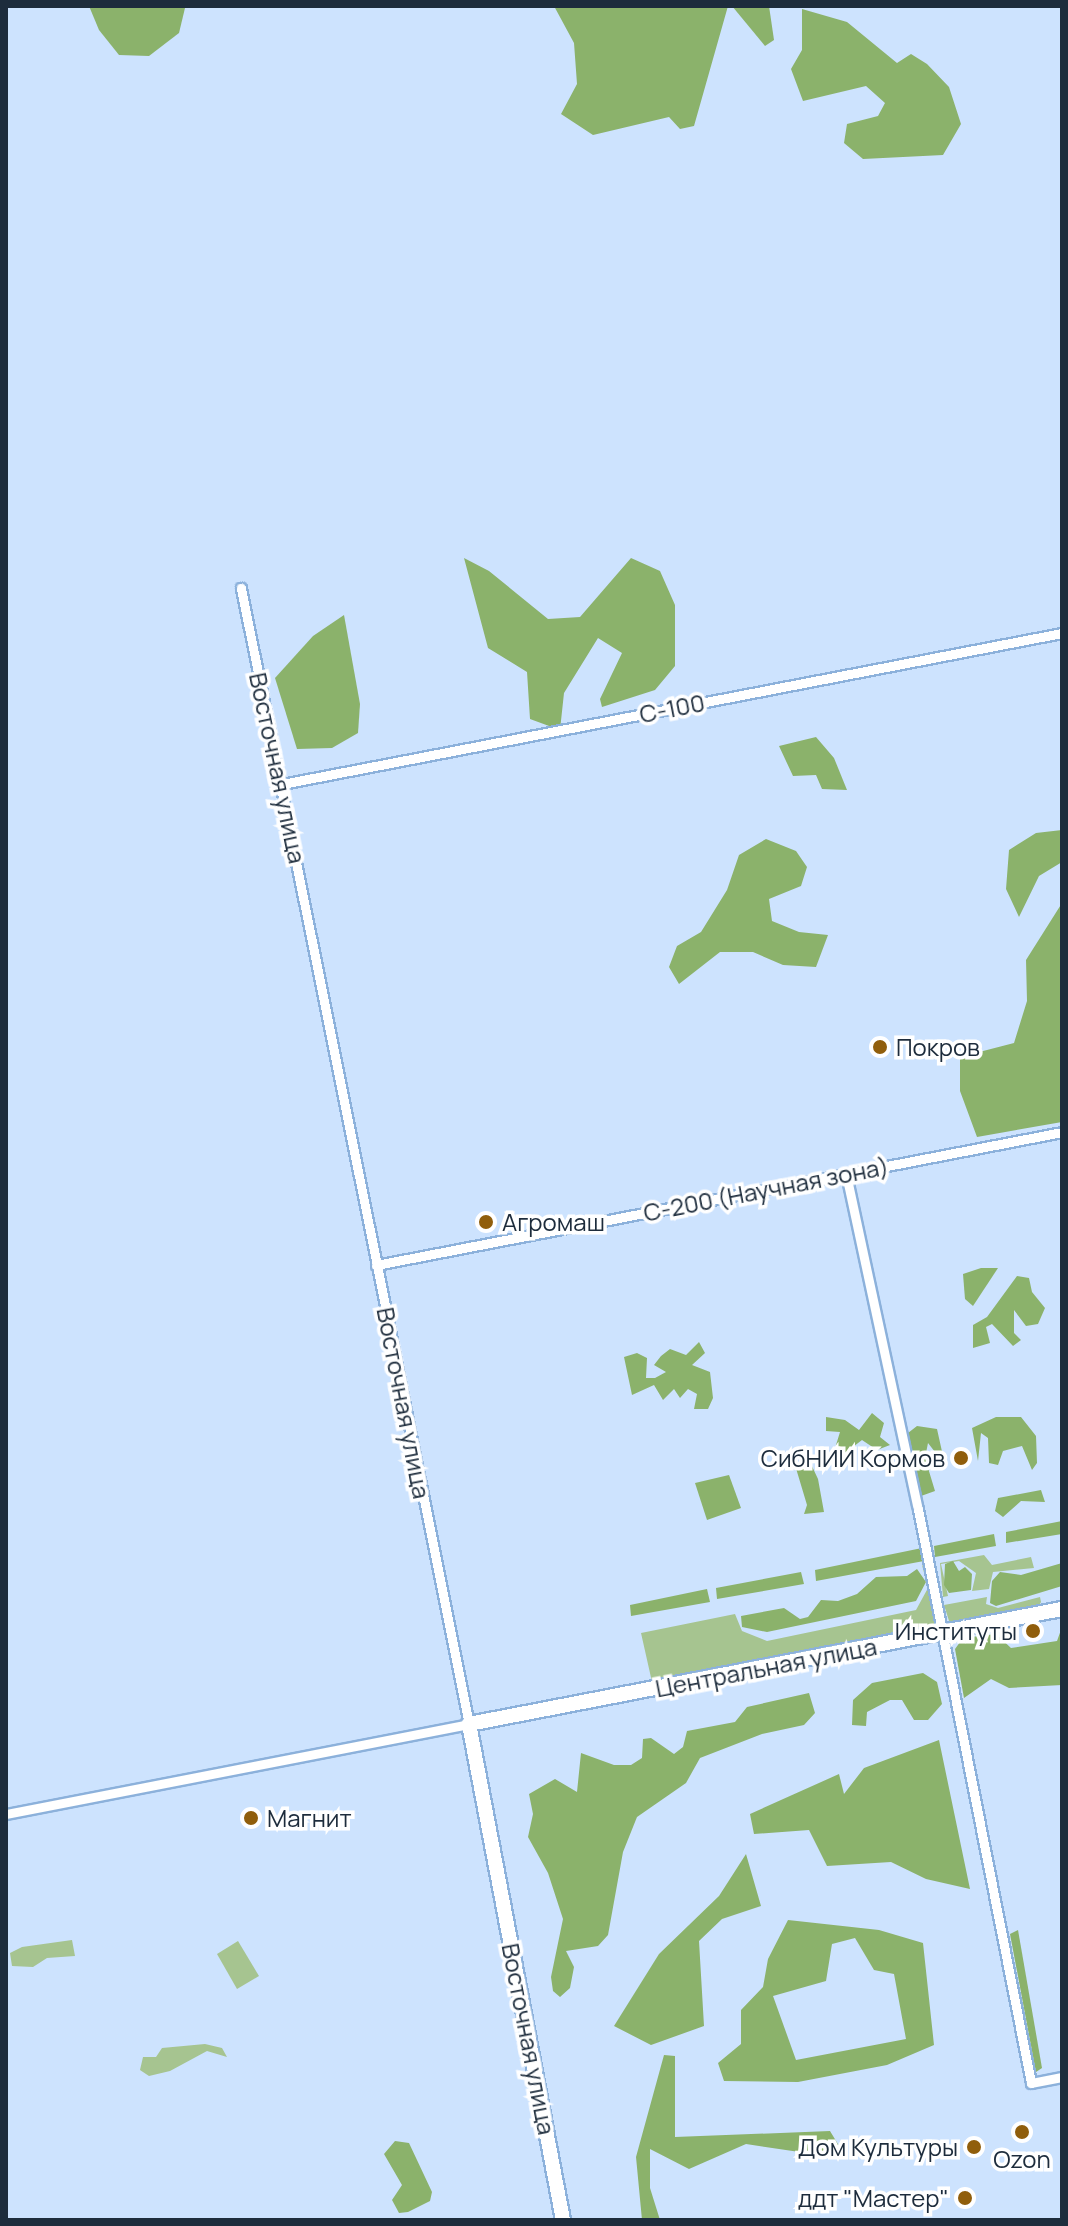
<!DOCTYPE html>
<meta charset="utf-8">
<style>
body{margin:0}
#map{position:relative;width:1068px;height:2226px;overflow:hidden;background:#cde3fe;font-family:Manrope,sans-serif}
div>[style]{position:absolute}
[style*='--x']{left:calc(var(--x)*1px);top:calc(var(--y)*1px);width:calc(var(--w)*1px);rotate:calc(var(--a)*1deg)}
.green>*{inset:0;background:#a6c490}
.forest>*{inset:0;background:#8bb26b}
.roads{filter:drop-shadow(2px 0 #8cb1db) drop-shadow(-2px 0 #8cb1db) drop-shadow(0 2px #8cb1db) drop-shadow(0 -2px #8cb1db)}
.street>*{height:9px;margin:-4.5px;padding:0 4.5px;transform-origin:4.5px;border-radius:4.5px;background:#fff}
.secondary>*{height:14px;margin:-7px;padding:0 7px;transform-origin:7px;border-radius:7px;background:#fff}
.dots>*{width:22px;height:22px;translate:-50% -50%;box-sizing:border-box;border:4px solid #fff;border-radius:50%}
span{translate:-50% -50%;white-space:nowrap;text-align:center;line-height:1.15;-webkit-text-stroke:7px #fff;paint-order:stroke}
.street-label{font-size:24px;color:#1d2c3c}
.poi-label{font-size:24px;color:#1d2c3c}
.left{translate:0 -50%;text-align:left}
.right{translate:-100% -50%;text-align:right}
.frame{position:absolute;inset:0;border:8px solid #1d2c3c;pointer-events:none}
</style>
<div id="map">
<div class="green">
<div style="clip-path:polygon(984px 1555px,992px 1565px,1031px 1557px,1034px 1568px,993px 1572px,989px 1589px,972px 1591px,976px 1573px,959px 1561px,941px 1564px,948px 1596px,943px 1597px,940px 1563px)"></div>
<div style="clip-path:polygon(922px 1565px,927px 1569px,935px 1622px,932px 1628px,652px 1682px,641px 1633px,735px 1614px,742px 1631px,767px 1641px,916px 1610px,928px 1588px)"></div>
<div style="clip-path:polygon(987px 1597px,986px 1604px,998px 1608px,1040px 1597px,1041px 1602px,1038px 1608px,950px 1624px,944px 1605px)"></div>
<div style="clip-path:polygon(72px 1940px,75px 1956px,47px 1958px,33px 1967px,12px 1966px,10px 1953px,22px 1947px)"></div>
<div style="clip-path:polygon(238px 1941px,259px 1976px,237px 1989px,217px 1954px)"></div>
<div style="clip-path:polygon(205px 2044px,222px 2048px,227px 2057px,207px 2051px,170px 2071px,149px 2076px,140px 2070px,143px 2057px,156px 2057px,162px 2048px)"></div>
</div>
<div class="forest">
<div style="clip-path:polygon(89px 6px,185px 6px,185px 8px,179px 33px,149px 56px,119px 55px,99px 30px)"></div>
<div style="clip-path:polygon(554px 6px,728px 6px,694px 126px,680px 129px,669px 117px,593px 135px,561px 114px,577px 84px,574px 43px)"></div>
<div style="clip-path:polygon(732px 6px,769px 6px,774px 40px,765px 46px)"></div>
<div style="clip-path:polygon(802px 9px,847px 22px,897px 63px,911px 54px,927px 64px,949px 87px,961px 124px,943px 155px,863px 159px,844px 143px,847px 124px,878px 116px,885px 103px,866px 86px,803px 101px,791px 69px,802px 50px)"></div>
<div style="clip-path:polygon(464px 558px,489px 571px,548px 619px,580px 617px,631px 558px,660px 571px,675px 605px,675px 666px,655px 690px,602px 707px,600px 699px,622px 653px,598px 638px,564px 693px,560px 730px,530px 719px,527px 672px,488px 648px)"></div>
<div style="clip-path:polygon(344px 615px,360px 704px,358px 733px,332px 748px,297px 749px,275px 678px,313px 636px)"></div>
<div style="clip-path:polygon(816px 737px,834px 758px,847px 790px,822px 789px,816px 775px,793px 776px,779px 746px)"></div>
<div style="clip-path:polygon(1062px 830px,1062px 862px,1039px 876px,1019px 917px,1006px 889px,1009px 850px,1036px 833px)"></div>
<div style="clip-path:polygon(766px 839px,796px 851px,807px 867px,801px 886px,769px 899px,772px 921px,799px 932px,828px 935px,816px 967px,783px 965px,753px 952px,720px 952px,679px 984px,669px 967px,677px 946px,701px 932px,727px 890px,739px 855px)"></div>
<div style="clip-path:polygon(1062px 903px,1062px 1122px,977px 1137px,960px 1091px,960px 1057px,1014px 1043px,1027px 1001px,1026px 960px)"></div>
<div style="clip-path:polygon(981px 1268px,998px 1268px,973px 1306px,965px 1299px,963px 1274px)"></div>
<div style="clip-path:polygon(1017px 1276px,1029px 1278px,1032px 1292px,1045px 1308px,1038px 1324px,1026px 1326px,1014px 1310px,1014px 1333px,1021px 1340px,1013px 1346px,992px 1324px,986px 1327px,990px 1343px,973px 1348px,973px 1325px,987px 1317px)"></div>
<div style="clip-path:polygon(699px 1342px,705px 1353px,692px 1365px,710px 1372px,713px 1398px,708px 1409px,694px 1409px,697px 1394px,688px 1389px,680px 1398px,674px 1389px,663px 1400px,654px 1385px,632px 1395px,624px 1357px,637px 1353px,647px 1358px,646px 1378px,655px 1378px,666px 1372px,654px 1365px,661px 1356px,670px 1349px,686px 1355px)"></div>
<div style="clip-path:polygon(872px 1413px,884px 1423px,880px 1437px,890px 1445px,877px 1450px,862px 1440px,845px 1453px,836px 1445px,840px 1432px,826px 1431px,826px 1417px,845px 1420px,859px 1430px)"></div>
<div style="clip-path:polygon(996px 1417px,1021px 1417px,1036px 1436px,1037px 1463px,1032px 1470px,1022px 1446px,1003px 1451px,998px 1465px,989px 1463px,988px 1438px,981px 1433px,978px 1461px,972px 1428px)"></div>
<div style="clip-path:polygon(917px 1426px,937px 1429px,945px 1465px,928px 1443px,925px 1458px,935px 1491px,921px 1496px,908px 1433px)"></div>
<div style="clip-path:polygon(810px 1462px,818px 1479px,824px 1512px,804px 1514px,807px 1505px,795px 1465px)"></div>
<div style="clip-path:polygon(729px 1475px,741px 1508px,707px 1520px,695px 1483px)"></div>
<div style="clip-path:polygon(1041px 1490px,1045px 1502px,1021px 1501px,1003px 1517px,995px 1511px,998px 1498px)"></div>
<div style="clip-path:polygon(1062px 1521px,1062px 1534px,1006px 1543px,1006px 1532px)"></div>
<div style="clip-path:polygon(994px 1534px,996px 1546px,935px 1557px,934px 1546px)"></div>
<div style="clip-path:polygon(922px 1548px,924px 1561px,816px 1581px,815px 1570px)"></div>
<div style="clip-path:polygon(953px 1561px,959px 1571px,965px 1567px,972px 1574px,971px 1590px,949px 1593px,944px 1585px,945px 1564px)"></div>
<div style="clip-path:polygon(1062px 1563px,1062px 1586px,996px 1606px,990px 1603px,992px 1581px,1000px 1572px,1021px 1575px)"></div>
<div style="clip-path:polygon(917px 1569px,926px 1582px,916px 1601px,767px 1632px,742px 1627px,741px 1616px,784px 1608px,800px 1619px,808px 1617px,821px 1600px,838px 1601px,857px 1594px,876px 1577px,907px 1576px)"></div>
<div style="clip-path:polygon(801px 1572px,804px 1584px,717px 1599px,716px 1588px)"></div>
<div style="clip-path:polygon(707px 1589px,710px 1602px,631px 1616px,630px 1605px)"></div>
<div style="clip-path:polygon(1062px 1627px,1062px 1685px,1009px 1688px,991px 1679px,964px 1698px,955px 1649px,963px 1638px,996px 1634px,1011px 1648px,1057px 1641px)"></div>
<div style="clip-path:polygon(923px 1673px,937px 1682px,942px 1704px,928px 1720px,914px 1720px,902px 1700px,890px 1700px,867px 1712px,866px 1726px,852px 1725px,853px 1700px,872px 1683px)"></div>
<div style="clip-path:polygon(809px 1693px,815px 1713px,804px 1725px,762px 1734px,700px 1758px,686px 1783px,637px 1817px,623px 1852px,608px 1935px,598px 1946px,566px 1951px,574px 1967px,570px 1988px,560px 1997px,553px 1991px,551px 1977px,563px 1919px,548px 1873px,528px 1837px,533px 1814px,529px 1794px,555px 1779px,577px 1792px,581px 1753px,614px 1765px,631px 1765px,642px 1758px,643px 1739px,651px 1738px,674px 1754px,683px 1747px,687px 1731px,735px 1722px,747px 1707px)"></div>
<div style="clip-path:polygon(939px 1740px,970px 1889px,926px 1879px,891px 1862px,827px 1866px,809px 1830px,754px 1834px,750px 1814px,839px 1774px,844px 1794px,864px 1768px)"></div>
<div style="clip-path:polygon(746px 1854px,761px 1906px,722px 1919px,699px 1941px,704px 2026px,651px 2045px,614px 2026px,659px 1954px,719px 1896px)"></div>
<div style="clip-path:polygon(evenodd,788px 1920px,879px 1930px,923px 1943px,934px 2045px,887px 2065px,798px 2082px,724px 2081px,718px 2063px,741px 2044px,741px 2010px,763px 1987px,768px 1959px,788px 1920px,855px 1938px,874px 1970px,894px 1974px,906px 2039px,796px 2060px,773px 1996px,826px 1981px,832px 1944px,855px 1938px)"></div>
<div style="clip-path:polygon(1018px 1930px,1042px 2068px,1036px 2072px,1010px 1934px)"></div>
<div style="clip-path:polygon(664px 2055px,675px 2056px,675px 2137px,830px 2131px,847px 2159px,746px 2144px,689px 2169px,650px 2149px,650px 2188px,660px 2220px,642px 2220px,636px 2157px)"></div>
<div style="clip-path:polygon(395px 2141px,409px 2143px,432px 2192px,430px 2201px,408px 2212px,399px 2213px,392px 2200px,402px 2185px,384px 2154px)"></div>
</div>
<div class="roads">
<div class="street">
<div style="--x:282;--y:784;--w:794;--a:-10.96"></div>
<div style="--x:846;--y:1174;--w:339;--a:77.9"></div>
<div style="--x:376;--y:1265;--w:699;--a:-10.97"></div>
<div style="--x:918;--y:1509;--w:585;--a:78.86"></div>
<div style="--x:1031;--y:2083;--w:32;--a:-11"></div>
<div style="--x:6;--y:1814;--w:472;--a:-11"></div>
<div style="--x:469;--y:1724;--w:1159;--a:-101.35"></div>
</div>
<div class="secondary">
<div style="--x:563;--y:2220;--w:505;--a:-100.73"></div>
<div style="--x:469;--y:1724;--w:604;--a:-10.98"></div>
</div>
</div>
<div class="dots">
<div style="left:880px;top:1047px;background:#905e0c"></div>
<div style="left:486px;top:1222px;background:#905e0c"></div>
<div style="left:961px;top:1458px;background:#905e0c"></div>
<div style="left:1033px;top:1631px;background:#905e0c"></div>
<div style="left:251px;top:1818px;background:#905e0c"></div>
<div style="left:1022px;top:2132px;background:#905e0c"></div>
<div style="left:974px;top:2147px;background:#905e0c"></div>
<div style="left:965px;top:2198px;background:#905e0c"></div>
</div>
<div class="street-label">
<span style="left:672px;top:708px;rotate:-11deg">С-100</span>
<span style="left:278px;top:768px;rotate:78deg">Восточная улица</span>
<span style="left:766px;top:1189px;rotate:-11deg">С-200 (Научная зона)</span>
<span style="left:404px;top:1403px;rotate:79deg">Восточная улица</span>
<span style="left:766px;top:1667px;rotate:-11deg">Центральная улица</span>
<span style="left:529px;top:2039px;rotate:79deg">Восточная улица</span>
</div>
<div class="poi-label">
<span class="left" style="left:896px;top:1047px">Покров</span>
<span class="left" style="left:502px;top:1222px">Агромаш</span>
<span class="right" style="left:945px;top:1458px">СибНИИ Кормов</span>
<span class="right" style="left:1017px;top:1631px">Институты</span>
<span class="left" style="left:267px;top:1818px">Магнит</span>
<span class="right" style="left:958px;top:2147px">Дом Культуры</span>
<span style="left:1022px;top:2159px">Ozon</span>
<span class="right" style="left:949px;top:2198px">ддт "Мастер"</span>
</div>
<div class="frame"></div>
</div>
